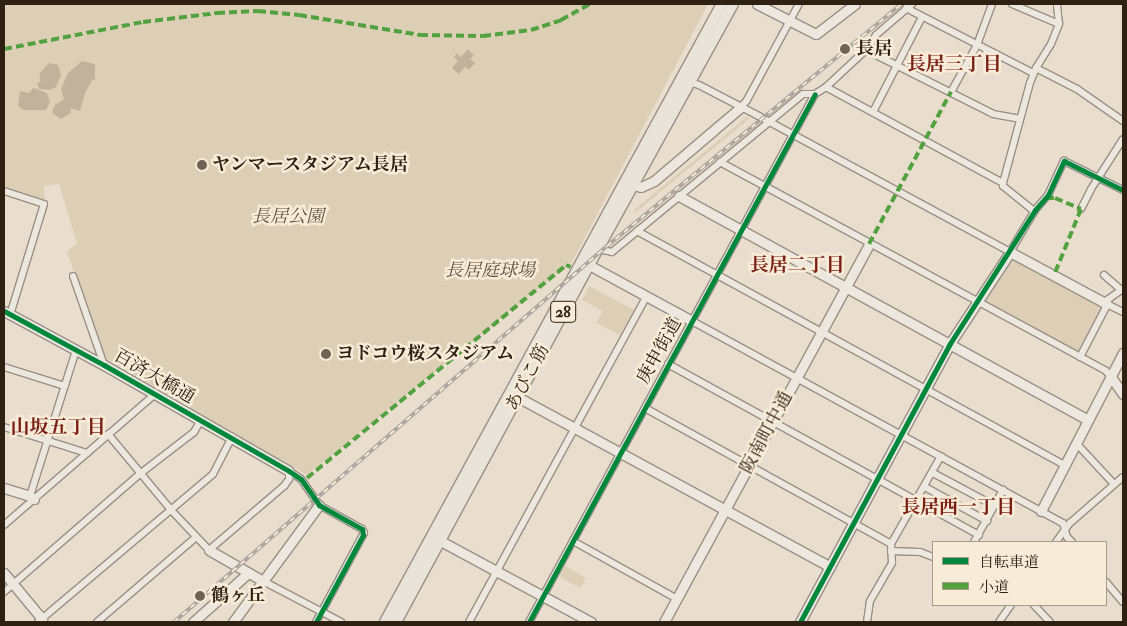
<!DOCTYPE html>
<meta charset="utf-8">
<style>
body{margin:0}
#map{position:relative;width:1127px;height:626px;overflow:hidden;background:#e9decd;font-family:"IM FELL Double Pica","Noto Serif JP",serif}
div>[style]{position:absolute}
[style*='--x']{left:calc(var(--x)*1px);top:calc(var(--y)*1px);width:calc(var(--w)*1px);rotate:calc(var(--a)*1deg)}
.green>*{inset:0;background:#ddceb6}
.water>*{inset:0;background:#c2b29b}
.roads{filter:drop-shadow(1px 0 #989084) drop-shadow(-1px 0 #989084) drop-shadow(0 1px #989084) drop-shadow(0 -1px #989084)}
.street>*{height:6px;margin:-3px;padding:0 3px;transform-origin:3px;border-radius:3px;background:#ece7df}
.secondary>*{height:9px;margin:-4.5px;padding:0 4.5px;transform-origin:4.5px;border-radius:4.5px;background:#ece7df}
.primary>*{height:10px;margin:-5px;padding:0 5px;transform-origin:5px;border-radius:5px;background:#e9e3da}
.rail>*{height:4px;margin-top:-2px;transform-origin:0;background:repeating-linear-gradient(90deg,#f8ebd7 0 5.5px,#a9a39b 0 11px);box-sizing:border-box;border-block:1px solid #a9a39b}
.quiet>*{height:4px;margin-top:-2px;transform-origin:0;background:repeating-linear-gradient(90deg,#52a23f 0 8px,transparent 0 12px)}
.cycleway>*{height:5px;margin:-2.5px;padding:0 2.5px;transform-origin:2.5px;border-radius:2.5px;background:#00873e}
.dots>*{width:14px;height:14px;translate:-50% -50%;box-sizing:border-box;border:2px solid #f8ebd7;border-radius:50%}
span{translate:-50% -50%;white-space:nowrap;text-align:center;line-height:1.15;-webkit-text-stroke:5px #f8ebd7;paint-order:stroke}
.shield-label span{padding:1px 4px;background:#f8ebd7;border:1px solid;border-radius:4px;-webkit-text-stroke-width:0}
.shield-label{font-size:16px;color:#2f2112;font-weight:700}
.poi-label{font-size:18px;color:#2f2112;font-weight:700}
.left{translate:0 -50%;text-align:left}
.park-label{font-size:18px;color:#60513e;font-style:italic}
.street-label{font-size:18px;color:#2f2112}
.neighbourhood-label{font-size:19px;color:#7a1f14;font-weight:700}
.frame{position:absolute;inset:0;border:5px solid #2f2112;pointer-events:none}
.legend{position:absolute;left:932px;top:541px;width:175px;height:65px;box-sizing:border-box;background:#f8ebd7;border:1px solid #a89a88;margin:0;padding:6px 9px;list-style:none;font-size:15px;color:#2f2112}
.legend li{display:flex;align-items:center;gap:10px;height:25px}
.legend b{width:25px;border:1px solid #a89a88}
</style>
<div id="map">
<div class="green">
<div style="clip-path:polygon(4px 4px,708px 4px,572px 262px,307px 475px,105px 358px,67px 252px,77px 243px,59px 184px,44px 186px,45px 201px,4px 188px)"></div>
<div style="clip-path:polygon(748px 116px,749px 119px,636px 212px,634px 210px)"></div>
<div style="clip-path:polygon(1009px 259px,1014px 259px,1102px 307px,1103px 309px,1080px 351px,1078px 352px,985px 302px,985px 298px)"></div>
<div style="clip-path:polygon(589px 286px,634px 310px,620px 335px,596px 323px,603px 311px,582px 300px)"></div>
<div style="clip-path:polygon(565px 566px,586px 578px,580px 588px,560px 577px)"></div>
</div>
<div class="water">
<div style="clip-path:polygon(468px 49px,474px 55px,470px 59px,475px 63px,469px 70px,465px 67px,459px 74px,452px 68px,458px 61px,454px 57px,457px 53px,461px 57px)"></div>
<div style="clip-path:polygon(82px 61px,95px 64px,95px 80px,93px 79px,85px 93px,80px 111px,70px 108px,71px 113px,61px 119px,52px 113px,55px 105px,64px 99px,61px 89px,68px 73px)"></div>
<div style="clip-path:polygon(49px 63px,58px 65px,61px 75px,56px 87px,49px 90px,39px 89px,37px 83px,41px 81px,39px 74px)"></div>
<div style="clip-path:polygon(33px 88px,47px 93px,50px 102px,46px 110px,24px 110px,18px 106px,20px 91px,29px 93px)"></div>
</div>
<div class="roads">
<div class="street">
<div style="--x:1012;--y:4;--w:51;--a:23.1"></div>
<div style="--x:906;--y:8;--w:143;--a:27.1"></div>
<div style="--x:866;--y:50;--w:142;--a:26.7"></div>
<div style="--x:993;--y:114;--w:27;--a:10"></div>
<div style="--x:1036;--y:68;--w:28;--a:-58"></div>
<div style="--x:1051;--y:44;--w:22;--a:-68"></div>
<div style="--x:1059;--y:24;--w:20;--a:-96"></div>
<div style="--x:688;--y:82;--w:11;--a:15"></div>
<div style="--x:699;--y:85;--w:63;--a:27.4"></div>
<div style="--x:755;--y:114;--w:290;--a:28.4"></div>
<div style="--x:1010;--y:252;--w:49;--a:-59.2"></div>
<div style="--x:1035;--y:210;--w:20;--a:-49"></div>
<div style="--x:1048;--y:195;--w:38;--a:-65"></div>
<div style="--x:1064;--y:161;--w:66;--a:26.2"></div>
<div style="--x:826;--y:87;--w:201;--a:28.5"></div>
<div style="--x:1003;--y:183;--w:3;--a:90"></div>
<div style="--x:1003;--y:186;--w:40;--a:39"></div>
<div style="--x:951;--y:92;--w:54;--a:-61"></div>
<div style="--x:977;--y:45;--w:44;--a:-69.9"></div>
<div style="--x:741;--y:107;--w:9;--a:-49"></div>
<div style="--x:747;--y:100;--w:109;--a:-61.6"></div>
<div style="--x:873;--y:112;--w:107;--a:-62.7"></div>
<div style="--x:720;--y:162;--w:439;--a:28.4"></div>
<div style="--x:1106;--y:371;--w:8;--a:50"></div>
<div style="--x:1003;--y:183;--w:104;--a:-74.9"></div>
<div style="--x:1030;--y:83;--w:16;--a:-68"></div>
<div style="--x:1036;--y:68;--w:46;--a:27.1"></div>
<div style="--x:1077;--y:89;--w:56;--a:34.8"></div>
<div style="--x:4;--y:191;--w:42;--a:18"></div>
<div style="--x:44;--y:204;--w:116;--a:107"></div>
<div style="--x:1081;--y:209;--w:22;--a:-63"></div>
<div style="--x:1091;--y:189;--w:59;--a:-57.4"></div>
<div style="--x:637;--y:231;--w:488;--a:28.7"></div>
<div style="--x:598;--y:249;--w:14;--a:12"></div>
<div style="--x:612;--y:252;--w:248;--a:-39.6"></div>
<div style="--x:803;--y:94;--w:12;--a:0"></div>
<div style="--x:815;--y:94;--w:13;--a:-32"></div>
<div style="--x:826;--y:87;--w:54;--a:-42.8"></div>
<div style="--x:866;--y:50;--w:18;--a:-56"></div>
<div style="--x:876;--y:35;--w:48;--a:-40.7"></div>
<div style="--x:1104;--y:275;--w:23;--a:41"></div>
<div style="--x:73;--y:276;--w:94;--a:70.8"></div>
<div style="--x:1107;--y:304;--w:18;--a:27"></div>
<div style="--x:692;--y:321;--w:422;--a:28.6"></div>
<div style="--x:1063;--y:523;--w:15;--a:74"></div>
<div style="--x:1067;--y:537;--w:7;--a:45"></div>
<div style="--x:1080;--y:357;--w:54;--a:-62.5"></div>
<div style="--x:1105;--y:309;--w:9;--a:-77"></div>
<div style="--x:1107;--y:300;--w:19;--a:-35"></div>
<div style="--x:668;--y:364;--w:355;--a:28.8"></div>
<div style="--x:4;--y:367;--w:64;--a:17.3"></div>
<div style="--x:645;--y:408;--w:281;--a:28.9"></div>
<div style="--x:4;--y:427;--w:87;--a:17.4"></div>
<div style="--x:108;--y:434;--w:99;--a:50.3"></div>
<div style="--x:171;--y:510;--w:55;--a:46.5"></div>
<div style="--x:209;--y:550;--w:99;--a:-40.5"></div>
<div style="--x:284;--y:486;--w:9;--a:-54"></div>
<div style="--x:289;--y:479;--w:8;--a:-90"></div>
<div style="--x:1076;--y:443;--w:56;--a:47.2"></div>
<div style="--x:289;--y:471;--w:14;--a:34"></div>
<div style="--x:301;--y:479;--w:32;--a:55"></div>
<div style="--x:319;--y:505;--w:49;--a:29.2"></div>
<div style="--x:362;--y:529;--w:4;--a:63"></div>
<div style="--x:364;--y:533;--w:101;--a:118.3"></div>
<div style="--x:933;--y:473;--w:70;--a:28"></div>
<div style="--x:925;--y:487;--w:71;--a:28.7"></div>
<div style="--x:30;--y:496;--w:153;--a:-72.5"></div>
<div style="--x:4;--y:525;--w:200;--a:-40.9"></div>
<div style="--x:573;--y:541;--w:119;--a:29.1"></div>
<div style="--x:974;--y:542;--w:60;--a:-60.9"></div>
<div style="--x:1056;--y:542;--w:24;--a:-54"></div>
<div style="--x:1070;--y:523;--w:70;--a:-41"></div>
<div style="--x:891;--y:551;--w:29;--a:2"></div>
<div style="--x:920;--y:552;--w:14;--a:21"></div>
<div style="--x:263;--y:581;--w:88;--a:27.7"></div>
<div style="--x:1106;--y:582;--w:26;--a:50"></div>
<div style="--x:4;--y:592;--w:181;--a:-41"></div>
<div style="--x:141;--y:473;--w:67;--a:-37.7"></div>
<div style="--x:194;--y:432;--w:14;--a:-60"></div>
<div style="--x:1034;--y:605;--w:23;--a:47"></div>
<div style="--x:38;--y:622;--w:229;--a:-40.2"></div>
<div style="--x:213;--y:474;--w:42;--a:-62.8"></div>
<div style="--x:97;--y:622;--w:130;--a:-40.6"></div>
<div style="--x:469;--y:622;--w:371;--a:-61.4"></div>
<div style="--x:529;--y:622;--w:600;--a:-61.56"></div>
<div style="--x:867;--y:622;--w:21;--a:-82"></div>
<div style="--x:870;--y:601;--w:44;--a:-59.9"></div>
<div style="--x:892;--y:563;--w:19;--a:-93"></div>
<div style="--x:891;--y:544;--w:101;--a:-60.4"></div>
<div style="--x:999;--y:622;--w:21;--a:-55"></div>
</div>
<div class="secondary">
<div style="--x:757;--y:4;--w:66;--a:27"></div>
<div style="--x:816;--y:34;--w:49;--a:-37.6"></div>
<div style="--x:633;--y:185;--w:8;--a:14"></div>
<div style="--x:641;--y:187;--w:14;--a:-25"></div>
<div style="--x:654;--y:181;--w:114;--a:-40.4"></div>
<div style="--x:679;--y:196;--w:466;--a:28.7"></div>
<div style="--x:589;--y:265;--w:117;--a:28.5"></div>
<div style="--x:4;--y:311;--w:114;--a:28.4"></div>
<div style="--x:104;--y:365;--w:213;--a:29.8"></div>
<div style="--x:1111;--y:377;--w:21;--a:55"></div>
<div style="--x:512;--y:394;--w:362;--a:28.5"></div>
<div style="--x:4;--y:488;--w:27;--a:17"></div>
<div style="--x:30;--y:496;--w:5;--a:37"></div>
<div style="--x:1041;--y:511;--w:178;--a:-62.6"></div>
<div style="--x:435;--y:538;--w:177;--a:28.3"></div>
<div style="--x:209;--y:550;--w:62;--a:29.9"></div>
<div style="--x:4;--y:573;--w:60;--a:50.4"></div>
<div style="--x:193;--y:622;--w:74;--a:-41.7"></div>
<div style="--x:233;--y:622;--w:145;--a:-53.7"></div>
<div style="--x:664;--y:622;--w:430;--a:-61.5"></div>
<div style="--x:800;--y:622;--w:315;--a:-61.7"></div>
<div style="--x:949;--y:345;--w:111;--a:-56.7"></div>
<div style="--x:1010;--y:252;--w:110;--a:28.2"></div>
</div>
<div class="primary">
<div style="--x:385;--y:622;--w:704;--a:-61.4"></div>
<div style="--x:396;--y:622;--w:406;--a:-61.6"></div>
<div style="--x:589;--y:265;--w:298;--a:-61.1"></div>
</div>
</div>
<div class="rail">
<div style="--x:174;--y:622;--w:573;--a:-40.97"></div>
<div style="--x:607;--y:246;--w:382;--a:-39.4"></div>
</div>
<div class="quiet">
<div style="--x:4;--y:49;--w:142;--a:-11"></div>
<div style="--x:143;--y:22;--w:75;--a:-6.9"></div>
<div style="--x:217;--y:13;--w:41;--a:-2.8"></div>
<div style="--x:258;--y:11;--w:41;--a:5.6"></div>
<div style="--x:299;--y:15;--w:123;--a:9.4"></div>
<div style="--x:420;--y:35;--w:63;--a:0.9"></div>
<div style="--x:483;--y:36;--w:48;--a:-7.1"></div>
<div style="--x:531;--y:30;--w:32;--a:-18"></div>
<div style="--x:561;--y:20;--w:33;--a:-29"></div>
<div style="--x:1046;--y:198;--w:9;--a:0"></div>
<div style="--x:1055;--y:198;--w:28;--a:23"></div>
<div style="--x:1081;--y:209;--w:71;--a:112.2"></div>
<div style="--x:869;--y:244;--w:173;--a:-61.7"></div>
<div style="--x:307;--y:478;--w:335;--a:-39.4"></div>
<div style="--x:566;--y:265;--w:5;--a:22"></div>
</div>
<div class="cycleway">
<div style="--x:4;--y:311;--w:114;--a:28.4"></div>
<div style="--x:104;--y:365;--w:213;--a:29.8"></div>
<div style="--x:289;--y:471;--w:14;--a:34"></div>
<div style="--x:301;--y:479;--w:32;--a:55"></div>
<div style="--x:319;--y:505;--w:49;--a:29.2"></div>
<div style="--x:362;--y:529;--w:6;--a:81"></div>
<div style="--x:363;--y:535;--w:99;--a:118.4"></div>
<div style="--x:529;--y:622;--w:600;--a:-61.56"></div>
<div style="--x:800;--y:622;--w:315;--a:-61.7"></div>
<div style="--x:949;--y:345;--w:160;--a:-57.5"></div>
<div style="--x:1035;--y:210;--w:20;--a:-49"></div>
<div style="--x:1048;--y:195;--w:38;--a:-65"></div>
<div style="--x:1064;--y:161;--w:66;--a:26.2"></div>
</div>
<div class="dots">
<div style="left:845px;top:49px;background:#706353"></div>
<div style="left:202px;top:165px;background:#706353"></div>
<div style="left:326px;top:354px;background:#706353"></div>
<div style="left:200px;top:596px;background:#706353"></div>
</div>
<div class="shield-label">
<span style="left:563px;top:312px">28</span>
</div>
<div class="poi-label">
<span class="left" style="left:856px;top:49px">長居</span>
<span class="left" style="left:212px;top:165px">ヤンマースタジアム長居</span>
<span class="left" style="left:336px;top:354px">ヨドコウ桜スタジアム</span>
<span class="left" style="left:211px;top:596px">鶴ヶ丘</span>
</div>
<div class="park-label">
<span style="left:288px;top:217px">長居公園</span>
<span style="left:490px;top:271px">長居庭球場</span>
</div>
<div class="street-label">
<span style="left:660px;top:351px;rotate:-61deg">庚申街道</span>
<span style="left:154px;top:377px;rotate:30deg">百済大橋通</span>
<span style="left:528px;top:378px;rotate:-62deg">あびこ筋</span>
<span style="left:767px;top:433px;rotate:-62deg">阪南町中通</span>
</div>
<div class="neighbourhood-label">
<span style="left:954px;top:65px">長居三丁目</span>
<span style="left:797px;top:266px">長居二丁目</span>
<span style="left:58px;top:428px">山坂五丁目</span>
<span style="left:958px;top:508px">長居西一丁目</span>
</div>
<div class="frame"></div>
<ul class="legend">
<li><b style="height:6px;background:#00873e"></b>自転車道</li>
<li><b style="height:6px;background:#52a23f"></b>小道</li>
</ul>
</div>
